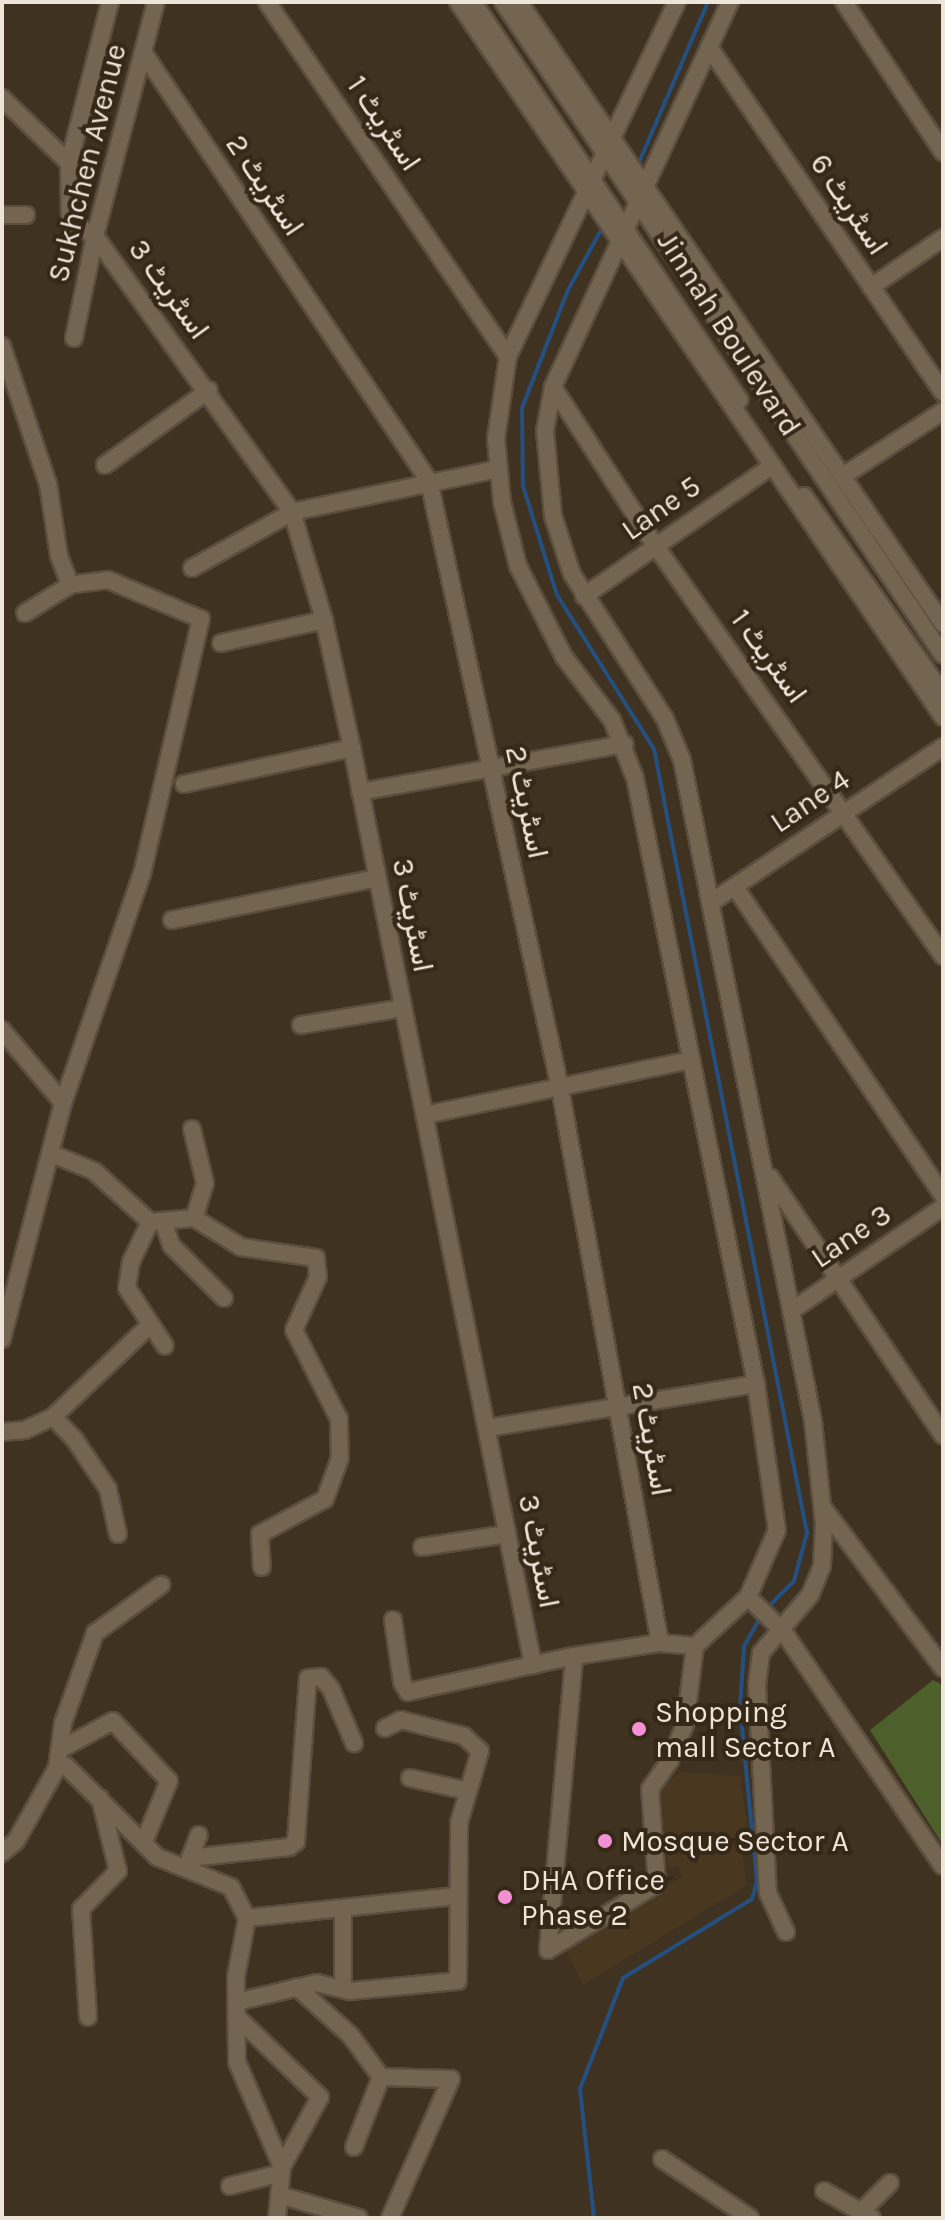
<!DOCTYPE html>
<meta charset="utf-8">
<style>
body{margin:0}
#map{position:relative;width:945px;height:2220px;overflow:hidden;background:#3f3220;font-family:Karla,Vazirmatn,sans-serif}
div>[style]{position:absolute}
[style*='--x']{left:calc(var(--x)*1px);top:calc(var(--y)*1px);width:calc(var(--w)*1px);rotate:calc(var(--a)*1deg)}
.built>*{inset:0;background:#49371f}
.green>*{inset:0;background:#4d5f2a}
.stream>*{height:4px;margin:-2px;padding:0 2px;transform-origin:2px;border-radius:2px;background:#235081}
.roads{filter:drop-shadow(2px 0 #5a4e3f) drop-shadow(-2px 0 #5a4e3f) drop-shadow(0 2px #5a4e3f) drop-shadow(0 -2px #5a4e3f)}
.minor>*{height:16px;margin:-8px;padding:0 8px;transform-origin:8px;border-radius:8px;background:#746551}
.dots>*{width:22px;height:22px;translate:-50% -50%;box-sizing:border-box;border:4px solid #352816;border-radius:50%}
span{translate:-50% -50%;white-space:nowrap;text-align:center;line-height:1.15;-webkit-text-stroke:8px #352816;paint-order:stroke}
.street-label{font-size:30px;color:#eee5da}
.poi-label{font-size:30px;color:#eee5da}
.left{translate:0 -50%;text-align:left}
.frame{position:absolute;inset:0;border:4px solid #eee5da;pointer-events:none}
</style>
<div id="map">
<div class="built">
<div style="clip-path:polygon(680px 1772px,740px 1776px,749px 1837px,742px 1850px,747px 1885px,583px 1985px,565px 1948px,683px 1876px,678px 1866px,668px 1868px,659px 1790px)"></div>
</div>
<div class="green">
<div style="clip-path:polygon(933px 1680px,943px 1685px,943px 1845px,870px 1730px)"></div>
</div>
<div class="stream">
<div style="--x:640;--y:160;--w:172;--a:-66.7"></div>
<div style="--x:600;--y:232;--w:66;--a:118.9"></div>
<div style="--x:568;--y:290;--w:127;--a:111.3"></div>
<div style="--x:522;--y:408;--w:78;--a:89.3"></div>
<div style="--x:523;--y:486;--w:114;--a:72.7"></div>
<div style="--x:557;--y:595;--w:182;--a:57.8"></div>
<div style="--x:654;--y:749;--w:799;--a:78.96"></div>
<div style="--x:807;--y:1533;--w:50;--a:105.2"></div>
<div style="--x:794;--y:1581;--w:38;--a:135"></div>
<div style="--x:594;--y:2218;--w:130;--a:-96.2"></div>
<div style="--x:580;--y:2089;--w:119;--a:-68.8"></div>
<div style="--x:623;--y:1978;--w:151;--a:-31.5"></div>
<div style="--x:752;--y:1899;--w:19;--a:-74"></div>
<div style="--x:757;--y:1881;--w:174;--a:-95.6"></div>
<div style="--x:740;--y:1708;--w:62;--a:-86.3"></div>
<div style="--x:744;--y:1646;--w:36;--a:-60"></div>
</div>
<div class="roads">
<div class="minor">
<div style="--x:110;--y:2;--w:166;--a:104.3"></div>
<div style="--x:69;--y:163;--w:59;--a:89"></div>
<div style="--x:70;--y:222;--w:29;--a:29"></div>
<div style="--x:95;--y:236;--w:339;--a:54.5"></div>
<div style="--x:292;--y:512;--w:113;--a:73.5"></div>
<div style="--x:324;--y:620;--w:131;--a:77.7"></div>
<div style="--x:352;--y:748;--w:935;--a:78.83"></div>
<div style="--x:267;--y:2;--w:428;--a:55.8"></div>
<div style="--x:458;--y:2;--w:864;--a:55.85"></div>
<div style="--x:473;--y:2;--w:479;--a:56.2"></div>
<div style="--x:503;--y:2;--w:787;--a:56.03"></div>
<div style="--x:519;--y:2;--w:753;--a:55.72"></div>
<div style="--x:730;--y:2;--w:424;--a:114.7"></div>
<div style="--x:553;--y:387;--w:45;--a:100.3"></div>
<div style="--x:545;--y:431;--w:85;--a:84.6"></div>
<div style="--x:553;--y:516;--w:61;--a:71.9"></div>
<div style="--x:572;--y:574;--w:172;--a:57.3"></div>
<div style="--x:665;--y:719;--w:44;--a:67.5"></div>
<div style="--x:682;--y:760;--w:674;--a:78.79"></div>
<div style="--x:813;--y:1421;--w:104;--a:83.9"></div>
<div style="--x:824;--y:1524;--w:42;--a:92.7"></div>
<div style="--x:822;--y:1566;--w:31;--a:112"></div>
<div style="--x:810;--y:1595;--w:76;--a:130.2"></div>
<div style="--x:761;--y:1653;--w:32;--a:97"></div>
<div style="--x:757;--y:1685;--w:208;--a:87"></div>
<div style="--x:768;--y:1893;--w:43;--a:65.2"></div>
<div style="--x:844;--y:2;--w:180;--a:56.6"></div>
<div style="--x:709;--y:47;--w:417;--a:55.9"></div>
<div style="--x:143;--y:52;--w:516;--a:56.31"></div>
<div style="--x:429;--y:481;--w:621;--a:77.82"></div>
<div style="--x:560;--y:1088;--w:564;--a:79.79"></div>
<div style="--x:2;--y:98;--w:93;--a:44.1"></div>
<div style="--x:2;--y:215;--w:24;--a:0"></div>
<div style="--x:871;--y:287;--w:87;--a:-34.2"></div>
<div style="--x:74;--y:338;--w:104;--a:-78.4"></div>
<div style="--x:95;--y:236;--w:242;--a:-75.4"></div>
<div style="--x:2;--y:346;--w:145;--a:71.6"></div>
<div style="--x:48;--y:484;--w:73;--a:81.3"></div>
<div style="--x:59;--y:556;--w:31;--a:69"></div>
<div style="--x:553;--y:387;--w:188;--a:57.2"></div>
<div style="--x:655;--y:545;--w:502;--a:54.98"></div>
<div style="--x:105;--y:465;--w:128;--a:-35.8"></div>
<div style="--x:843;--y:476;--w:119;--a:-33"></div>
<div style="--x:804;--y:496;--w:242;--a:54.9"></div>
<div style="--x:192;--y:568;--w:115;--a:-29.2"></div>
<div style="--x:292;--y:512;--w:210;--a:-11.8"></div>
<div style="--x:584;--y:596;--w:226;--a:-34.7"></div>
<div style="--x:221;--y:643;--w:106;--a:-12.6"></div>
<div style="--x:184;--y:784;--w:172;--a:-12.1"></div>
<div style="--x:360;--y:792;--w:269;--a:-10.3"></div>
<div style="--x:735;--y:887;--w:372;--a:56"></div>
<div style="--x:710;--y:903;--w:280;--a:-33.8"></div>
<div style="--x:172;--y:920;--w:209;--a:-11.6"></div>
<div style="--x:301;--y:1025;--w:103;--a:-9.5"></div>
<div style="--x:2;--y:1030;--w:95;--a:50.1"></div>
<div style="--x:425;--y:1115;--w:272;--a:-11.7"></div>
<div style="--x:192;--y:1129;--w:56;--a:76.5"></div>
<div style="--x:205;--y:1183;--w:37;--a:107"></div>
<div style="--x:52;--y:1154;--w:45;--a:22"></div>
<div style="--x:94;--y:1171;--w:76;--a:42.3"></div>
<div style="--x:150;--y:1222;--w:44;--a:-5.2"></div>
<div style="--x:194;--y:1218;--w:55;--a:31.7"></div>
<div style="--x:241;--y:1247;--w:76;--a:8.3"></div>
<div style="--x:316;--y:1258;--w:19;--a:84"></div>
<div style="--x:318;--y:1277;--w:58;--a:114.4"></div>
<div style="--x:294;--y:1330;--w:100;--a:63.2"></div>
<div style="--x:339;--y:1419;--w:39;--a:89"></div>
<div style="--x:340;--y:1458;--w:44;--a:110.1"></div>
<div style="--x:325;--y:1499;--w:74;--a:151.7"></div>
<div style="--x:260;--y:1534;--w:33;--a:87"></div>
<div style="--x:770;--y:1177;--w:311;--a:56.2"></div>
<div style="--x:150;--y:1222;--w:44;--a:115.4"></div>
<div style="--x:131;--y:1262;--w:26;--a:99"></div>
<div style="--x:127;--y:1288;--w:69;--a:56.8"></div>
<div style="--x:164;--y:1223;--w:23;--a:72"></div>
<div style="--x:171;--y:1245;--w:75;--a:45"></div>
<div style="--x:791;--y:1311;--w:184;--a:-34.4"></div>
<div style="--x:2;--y:1339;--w:244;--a:-75.5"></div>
<div style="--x:63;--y:1103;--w:242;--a:-71"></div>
<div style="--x:142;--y:874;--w:262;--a:-77"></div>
<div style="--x:201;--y:619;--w:101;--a:-157.2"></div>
<div style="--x:108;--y:580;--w:38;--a:173"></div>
<div style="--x:70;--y:585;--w:53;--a:148.1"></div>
<div style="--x:53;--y:1417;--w:32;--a:46"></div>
<div style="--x:75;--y:1440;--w:59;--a:56"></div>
<div style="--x:108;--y:1489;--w:46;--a:77.5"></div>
<div style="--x:487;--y:1428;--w:273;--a:-9.3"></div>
<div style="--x:2;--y:1432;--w:23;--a:-5"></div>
<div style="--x:25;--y:1430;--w:31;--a:-25"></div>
<div style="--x:53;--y:1417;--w:132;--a:-43.5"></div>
<div style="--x:824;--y:1509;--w:199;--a:53.2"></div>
<div style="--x:422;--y:1547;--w:86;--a:-8.7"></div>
<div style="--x:748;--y:1597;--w:49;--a:44.2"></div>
<div style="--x:783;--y:1631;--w:284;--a:55.8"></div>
<div style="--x:393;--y:1620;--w:63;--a:81.7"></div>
<div style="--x:402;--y:1682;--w:12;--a:59"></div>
<div style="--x:408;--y:1692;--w:164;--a:-12.3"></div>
<div style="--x:568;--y:1657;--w:93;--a:-8.7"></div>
<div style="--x:660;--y:1643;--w:35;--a:5"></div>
<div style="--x:59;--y:1750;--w:61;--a:-28.2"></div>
<div style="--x:113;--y:1721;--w:82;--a:47"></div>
<div style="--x:169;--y:1781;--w:66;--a:112.3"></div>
<div style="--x:57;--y:1768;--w:45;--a:-82.4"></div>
<div style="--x:63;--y:1723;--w:96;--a:-70.4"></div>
<div style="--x:95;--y:1633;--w:82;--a:-36"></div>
<div style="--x:410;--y:1778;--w:59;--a:12.6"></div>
<div style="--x:2;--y:1853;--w:18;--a:-41"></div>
<div style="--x:16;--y:1841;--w:84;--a:-60.7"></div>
<div style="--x:57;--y:1768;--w:9;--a:-13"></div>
<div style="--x:66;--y:1766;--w:129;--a:45"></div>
<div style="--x:157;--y:1857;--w:80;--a:22.1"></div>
<div style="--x:231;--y:1887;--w:35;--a:63"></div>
<div style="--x:247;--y:1918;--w:210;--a:-6"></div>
<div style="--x:190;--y:1858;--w:100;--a:-6.3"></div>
<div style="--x:289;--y:1847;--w:9;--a:-36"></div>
<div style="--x:296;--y:1842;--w:164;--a:-85.8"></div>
<div style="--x:308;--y:1678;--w:13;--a:-4"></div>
<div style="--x:321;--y:1677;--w:16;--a:50"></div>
<div style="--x:331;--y:1689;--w:59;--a:66.9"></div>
<div style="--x:188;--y:1863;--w:30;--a:-69"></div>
<div style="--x:343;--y:1909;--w:79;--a:90"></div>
<div style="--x:247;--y:1918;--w:60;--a:100.6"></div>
<div style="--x:236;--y:1977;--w:85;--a:89.3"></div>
<div style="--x:237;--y:2062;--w:114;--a:66.8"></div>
<div style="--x:282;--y:2167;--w:51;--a:95.6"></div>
<div style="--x:548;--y:1950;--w:127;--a:-31.2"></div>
<div style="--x:657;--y:1884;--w:95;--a:-94.2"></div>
<div style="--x:650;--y:1789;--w:35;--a:-55"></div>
<div style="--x:670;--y:1760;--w:38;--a:-67"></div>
<div style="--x:685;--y:1725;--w:80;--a:-82.8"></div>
<div style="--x:695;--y:1646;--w:72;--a:-42.8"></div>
<div style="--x:748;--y:1597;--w:73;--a:-66.6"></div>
<div style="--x:777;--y:1530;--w:148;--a:-98.2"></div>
<div style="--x:756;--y:1384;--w:618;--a:-101.29"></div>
<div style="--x:635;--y:778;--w:62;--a:-111.6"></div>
<div style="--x:612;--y:720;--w:79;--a:-127.3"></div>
<div style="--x:564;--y:657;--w:102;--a:-116.8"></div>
<div style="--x:518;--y:566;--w:66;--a:-104"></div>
<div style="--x:502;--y:502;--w:63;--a:-95.4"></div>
<div style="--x:496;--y:439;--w:84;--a:-81.8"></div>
<div style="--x:508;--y:356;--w:392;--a:-64.5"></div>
<div style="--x:548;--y:1950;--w:295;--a:-84.9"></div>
<div style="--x:297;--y:1987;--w:73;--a:42.2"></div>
<div style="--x:351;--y:2036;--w:51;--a:53.8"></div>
<div style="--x:381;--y:2077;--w:75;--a:111.1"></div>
<div style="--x:236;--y:2002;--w:83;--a:-13.2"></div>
<div style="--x:317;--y:1983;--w:34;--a:14"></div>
<div style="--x:350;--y:1991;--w:108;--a:-5.3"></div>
<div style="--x:458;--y:1981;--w:158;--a:-89.6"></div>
<div style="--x:459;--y:1823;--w:75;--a:-73.7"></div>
<div style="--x:480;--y:1751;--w:22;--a:-137"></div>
<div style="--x:464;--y:1736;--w:65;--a:-165.7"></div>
<div style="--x:401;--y:1720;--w:18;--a:153"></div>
<div style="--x:236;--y:2016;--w:117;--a:44"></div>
<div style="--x:320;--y:2097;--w:80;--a:118.5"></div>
<div style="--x:88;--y:2017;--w:108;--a:-93.7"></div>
<div style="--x:81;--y:1909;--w:53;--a:-45.8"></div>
<div style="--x:118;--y:1871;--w:75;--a:-103.9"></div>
<div style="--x:381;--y:2077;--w:70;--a:1.6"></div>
<div style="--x:451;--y:2079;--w:152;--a:113.7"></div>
<div style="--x:662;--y:2159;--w:106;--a:33.8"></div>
<div style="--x:230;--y:2186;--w:53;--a:-14.3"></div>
<div style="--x:824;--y:2191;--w:55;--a:29.4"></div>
<div style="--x:279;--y:2195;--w:83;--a:16"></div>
<div style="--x:861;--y:2212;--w:41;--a:-45"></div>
</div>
</div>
<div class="dots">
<div style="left:639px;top:1729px;background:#f491d4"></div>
<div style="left:605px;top:1841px;background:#f491d4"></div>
<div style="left:505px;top:1897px;background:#f491d4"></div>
</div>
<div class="street-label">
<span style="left:384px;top:123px;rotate:56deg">اسٹریٹ 1</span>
<span style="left:87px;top:163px;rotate:-76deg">Sukhchen Avenue</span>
<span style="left:265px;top:185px;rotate:56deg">اسٹریٹ 2</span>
<span style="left:849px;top:204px;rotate:56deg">اسٹریٹ 6</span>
<span style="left:169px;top:289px;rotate:54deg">اسٹریٹ 3</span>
<span style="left:729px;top:334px;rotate:57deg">Jinnah Boulevard</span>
<span style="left:661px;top:508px;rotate:-35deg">Lane 5</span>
<span style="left:769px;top:656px;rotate:54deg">اسٹریٹ 1</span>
<span style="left:810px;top:801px;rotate:-34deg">Lane 4</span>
<span style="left:527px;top:802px;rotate:78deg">اسٹریٹ 2</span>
<span style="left:413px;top:915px;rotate:79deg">اسٹریٹ 3</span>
<span style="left:851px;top:1236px;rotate:-34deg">Lane 3</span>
<span style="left:652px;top:1439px;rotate:80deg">اسٹریٹ 2</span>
<span style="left:539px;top:1551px;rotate:79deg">اسٹریٹ 3</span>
</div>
<div class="poi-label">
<span class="left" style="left:655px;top:1729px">Shopping<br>mall Sector A</span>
<span class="left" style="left:621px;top:1841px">Mosque Sector A</span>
<span class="left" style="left:521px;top:1897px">DHA Office<br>Phase 2</span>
</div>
<div class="frame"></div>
</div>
